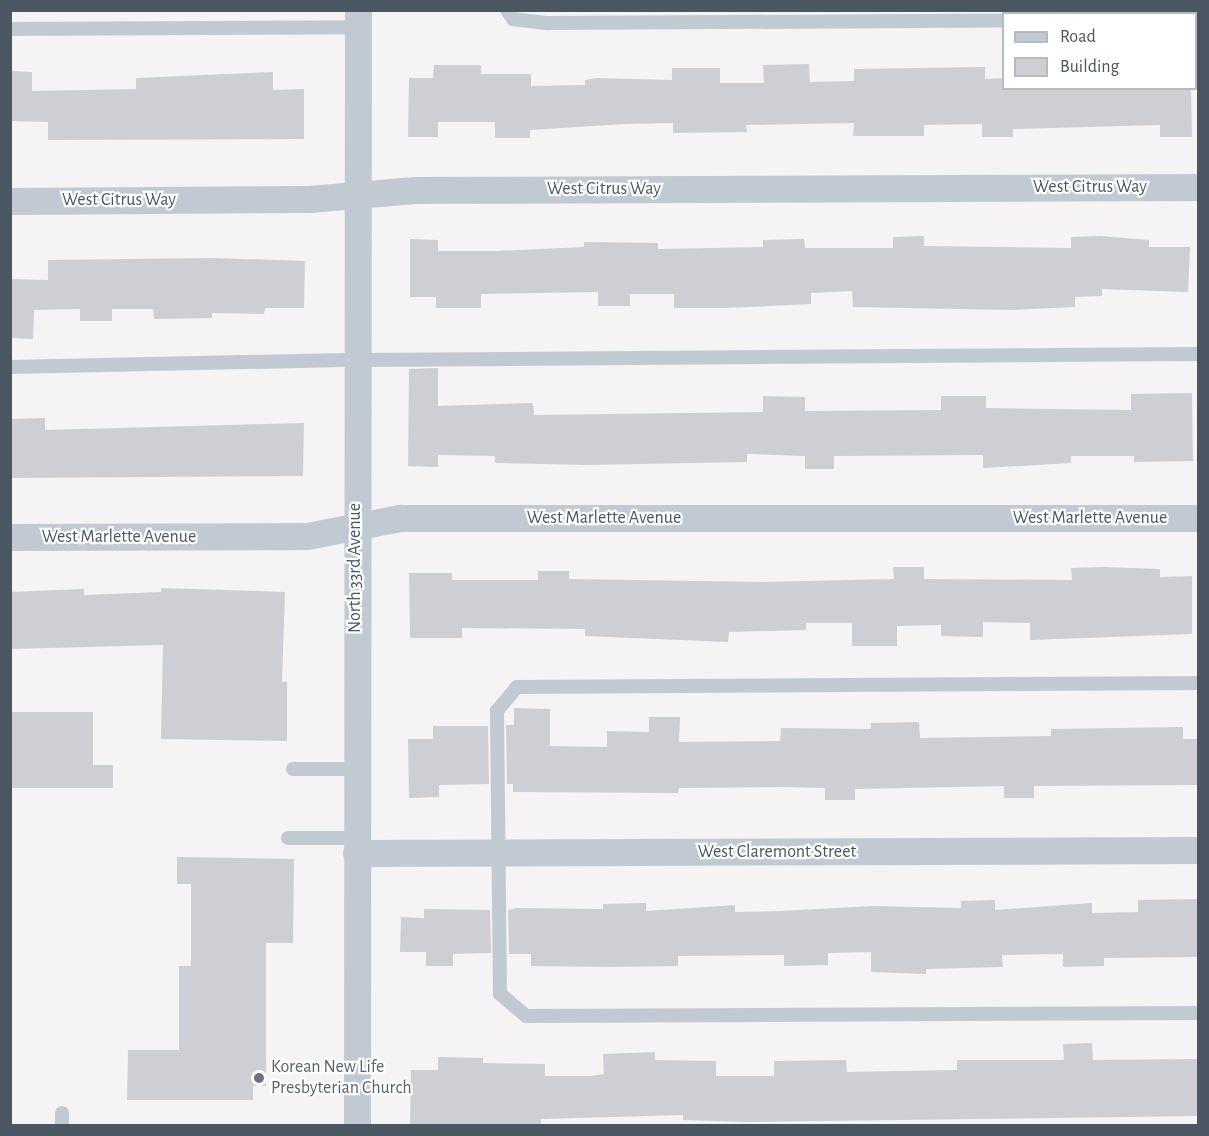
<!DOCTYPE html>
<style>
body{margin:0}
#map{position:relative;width:1209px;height:1136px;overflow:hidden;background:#f5f3f3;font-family:"Alegreya Sans",sans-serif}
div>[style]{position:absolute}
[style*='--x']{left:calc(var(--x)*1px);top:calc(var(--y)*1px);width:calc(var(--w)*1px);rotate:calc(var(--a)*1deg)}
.building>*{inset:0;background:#cdcfd5}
.lane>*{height:14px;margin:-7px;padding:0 7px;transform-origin:7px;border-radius:7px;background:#c1cad2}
.street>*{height:27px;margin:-13.5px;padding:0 13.5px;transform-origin:13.5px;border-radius:13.5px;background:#c1cad2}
.dots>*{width:16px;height:16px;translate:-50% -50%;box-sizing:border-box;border:3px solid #fff;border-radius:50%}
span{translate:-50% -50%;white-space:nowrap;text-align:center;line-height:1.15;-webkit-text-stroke:4.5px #fff;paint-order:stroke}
.street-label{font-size:18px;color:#4a5661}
.worship-label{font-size:18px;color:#5b616d}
.left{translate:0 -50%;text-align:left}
.frame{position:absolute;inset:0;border:12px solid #4a5661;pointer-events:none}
.legend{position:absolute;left:1002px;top:12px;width:195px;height:78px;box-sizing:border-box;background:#fff;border:2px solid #b7bbc0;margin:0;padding:8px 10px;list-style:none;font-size:18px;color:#4a5661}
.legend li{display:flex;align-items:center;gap:12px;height:30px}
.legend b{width:30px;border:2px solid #b7bbc0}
</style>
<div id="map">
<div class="building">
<div style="clip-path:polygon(809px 64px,810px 82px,854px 81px,854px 69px,985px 67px,985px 79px,1004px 78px,1004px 88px,1191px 88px,1192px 137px,1160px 137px,1160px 125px,1013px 129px,1013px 137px,982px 137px,982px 124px,924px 125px,924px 136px,853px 136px,854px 123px,746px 125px,747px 132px,673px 133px,673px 123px,625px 124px,530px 130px,530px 138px,495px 138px,495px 122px,438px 122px,438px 137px,408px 137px,409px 78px,433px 78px,434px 65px,481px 65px,481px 74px,531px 74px,531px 86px,585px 85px,585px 80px,597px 78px,672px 80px,672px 68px,720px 68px,720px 83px,764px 83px,763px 65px)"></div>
<div style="clip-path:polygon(10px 71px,32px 72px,32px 91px,136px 89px,136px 78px,273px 72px,273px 90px,304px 89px,304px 139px,48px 140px,48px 122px,10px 121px)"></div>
<div style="clip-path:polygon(924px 236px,924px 246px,1071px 248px,1071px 237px,1101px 236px,1149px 240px,1149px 247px,1190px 247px,1188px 292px,1102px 289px,1102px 296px,1075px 297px,1075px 307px,1012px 310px,853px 307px,852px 291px,811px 293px,811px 304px,724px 308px,674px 308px,674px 294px,630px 294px,630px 306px,598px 306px,598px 292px,481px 294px,481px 308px,436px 308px,436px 297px,410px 297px,410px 239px,438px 240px,438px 251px,496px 251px,584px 247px,584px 242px,658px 243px,658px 249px,763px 247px,763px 240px,804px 239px,805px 248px,893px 248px,893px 237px)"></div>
<div style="clip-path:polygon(212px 258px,305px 261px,304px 308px,265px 308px,264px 314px,212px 313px,212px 318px,154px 319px,153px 309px,112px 309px,112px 321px,80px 321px,80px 309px,34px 310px,33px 339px,10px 338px,10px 279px,48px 280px,48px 260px)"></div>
<div style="clip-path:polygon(438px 368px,438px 406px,533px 403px,534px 415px,763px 412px,763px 396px,805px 397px,805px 411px,941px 410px,941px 396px,986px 396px,986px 408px,1131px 410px,1131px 394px,1192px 393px,1193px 461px,1134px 462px,1134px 456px,1071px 456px,1071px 463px,983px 468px,983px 455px,834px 456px,834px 469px,805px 469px,805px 456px,747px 454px,747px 462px,586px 465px,495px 463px,495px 456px,438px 455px,438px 467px,408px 466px,409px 369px)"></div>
<div style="clip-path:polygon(45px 418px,45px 430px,304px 423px,303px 476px,10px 478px,10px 419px)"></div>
<div style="clip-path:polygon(893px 567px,924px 567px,924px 579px,1072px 580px,1071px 568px,1102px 567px,1160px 569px,1160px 577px,1192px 576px,1192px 634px,1030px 640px,1030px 623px,983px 622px,983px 637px,941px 636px,941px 625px,897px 626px,897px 646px,852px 646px,852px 623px,806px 623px,806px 630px,729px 632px,728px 642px,585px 636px,585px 629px,462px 628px,462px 638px,410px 638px,409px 573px,452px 573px,452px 580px,538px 580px,538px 571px,569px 571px,569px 579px,762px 582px,894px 579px)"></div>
<div style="clip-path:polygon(161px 588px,285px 592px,282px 682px,287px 682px,287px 741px,161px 739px,163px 645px,10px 649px,10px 592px,84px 589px,84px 595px,161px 592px)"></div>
<div style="clip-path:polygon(514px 708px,550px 709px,550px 746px,607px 747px,607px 731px,649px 732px,649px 717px,680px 717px,679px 742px,780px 741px,781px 728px,871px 729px,871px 723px,919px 722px,920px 738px,1051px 736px,1051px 729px,1183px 727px,1183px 739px,1198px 739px,1198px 785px,1034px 786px,1034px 798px,1004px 798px,1004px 786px,855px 789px,855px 800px,825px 800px,825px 788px,780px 787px,679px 788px,678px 793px,513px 792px,513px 784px,507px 784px,506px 725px,514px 725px)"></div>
<div style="clip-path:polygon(10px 712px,93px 712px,93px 765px,113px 765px,113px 788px,10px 788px)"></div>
<div style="clip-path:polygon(433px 726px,488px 726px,489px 784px,439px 785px,439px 797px,409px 798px,408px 739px,433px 739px)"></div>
<div style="clip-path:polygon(177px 857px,294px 859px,293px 943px,266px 943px,266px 1086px,253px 1086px,253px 1100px,127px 1100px,128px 1050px,179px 1050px,179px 966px,191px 966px,191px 884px,177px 884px)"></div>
<div style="clip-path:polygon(1198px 899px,1198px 957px,1104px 958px,1104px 966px,1063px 967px,1063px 954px,1002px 955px,1003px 967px,926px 969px,926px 974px,871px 972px,871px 952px,828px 953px,828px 965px,784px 966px,784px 955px,678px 956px,678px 966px,610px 967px,531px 966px,531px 954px,509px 954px,508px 910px,516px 908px,603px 909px,603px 904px,646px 903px,646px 911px,735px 905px,735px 912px,783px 911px,872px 906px,961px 908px,961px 901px,995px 900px,995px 910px,1092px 903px,1092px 913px,1138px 912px,1138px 900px)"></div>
<div style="clip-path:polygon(424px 909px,490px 910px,491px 953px,453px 954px,453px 966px,426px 966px,426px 952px,400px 952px,401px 917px,424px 918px)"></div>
<div style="clip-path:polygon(1092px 1043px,1093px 1060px,1198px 1059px,1198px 1116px,748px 1122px,683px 1120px,683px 1115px,541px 1119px,541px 1125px,410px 1125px,411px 1070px,438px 1070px,438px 1057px,483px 1058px,483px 1063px,545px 1064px,545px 1076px,591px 1076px,604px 1074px,603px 1054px,655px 1052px,655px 1060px,716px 1061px,716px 1076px,774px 1076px,774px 1061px,846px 1060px,847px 1072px,957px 1070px,957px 1060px,1064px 1060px,1063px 1044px)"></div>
</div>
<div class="lane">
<div style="--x:507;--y:10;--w:11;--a:56"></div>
<div style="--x:513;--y:19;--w:35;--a:7"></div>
<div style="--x:548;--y:23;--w:456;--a:-0.3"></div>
<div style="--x:1196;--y:20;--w:2;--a:0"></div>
<div style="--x:10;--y:29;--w:348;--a:-0.3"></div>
<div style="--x:10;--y:367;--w:345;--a:-1.2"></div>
<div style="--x:355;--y:360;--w:843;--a:-0.41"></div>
<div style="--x:1198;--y:683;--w:681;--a:179.66"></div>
<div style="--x:517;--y:687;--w:31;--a:130"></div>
<div style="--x:497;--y:711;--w:283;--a:89.4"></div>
<div style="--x:500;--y:994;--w:34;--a:40"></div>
<div style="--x:526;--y:1016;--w:672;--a:-0.26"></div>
<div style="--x:293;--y:769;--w:63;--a:0"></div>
<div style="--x:288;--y:838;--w:68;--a:0"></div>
<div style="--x:62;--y:1113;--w:13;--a:90"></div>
</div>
<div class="street">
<div style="--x:10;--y:201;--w:299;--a:-0.4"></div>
<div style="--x:309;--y:199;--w:106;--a:-4.9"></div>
<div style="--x:415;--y:190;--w:783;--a:-0.22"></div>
<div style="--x:10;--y:537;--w:297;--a:-0.2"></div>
<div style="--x:307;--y:536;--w:95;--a:-11"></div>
<div style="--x:400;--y:518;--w:798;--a:0"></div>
<div style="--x:356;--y:853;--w:842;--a:-0.2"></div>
<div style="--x:357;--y:1126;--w:1116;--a:-89.95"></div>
</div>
<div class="dots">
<div style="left:259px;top:1078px;background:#6b7280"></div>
</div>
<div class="street-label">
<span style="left:1090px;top:187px">West Citrus Way</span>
<span style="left:604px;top:189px">West Citrus Way</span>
<span style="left:119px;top:200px">West Citrus Way</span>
<span style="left:604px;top:518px">West Marlette Avenue</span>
<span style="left:1090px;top:518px">West Marlette Avenue</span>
<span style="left:119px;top:537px">West Marlette Avenue</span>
<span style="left:355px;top:568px;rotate:-90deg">North 33rd Avenue</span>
<span style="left:777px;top:852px">West Claremont Street</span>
</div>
<div class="worship-label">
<span class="left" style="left:271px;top:1078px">Korean New Life<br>Presbyterian Church</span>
</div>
<div class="frame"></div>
<ul class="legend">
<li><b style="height:8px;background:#c1cad2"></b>Road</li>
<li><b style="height:16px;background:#cdcfd5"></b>Building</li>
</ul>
</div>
